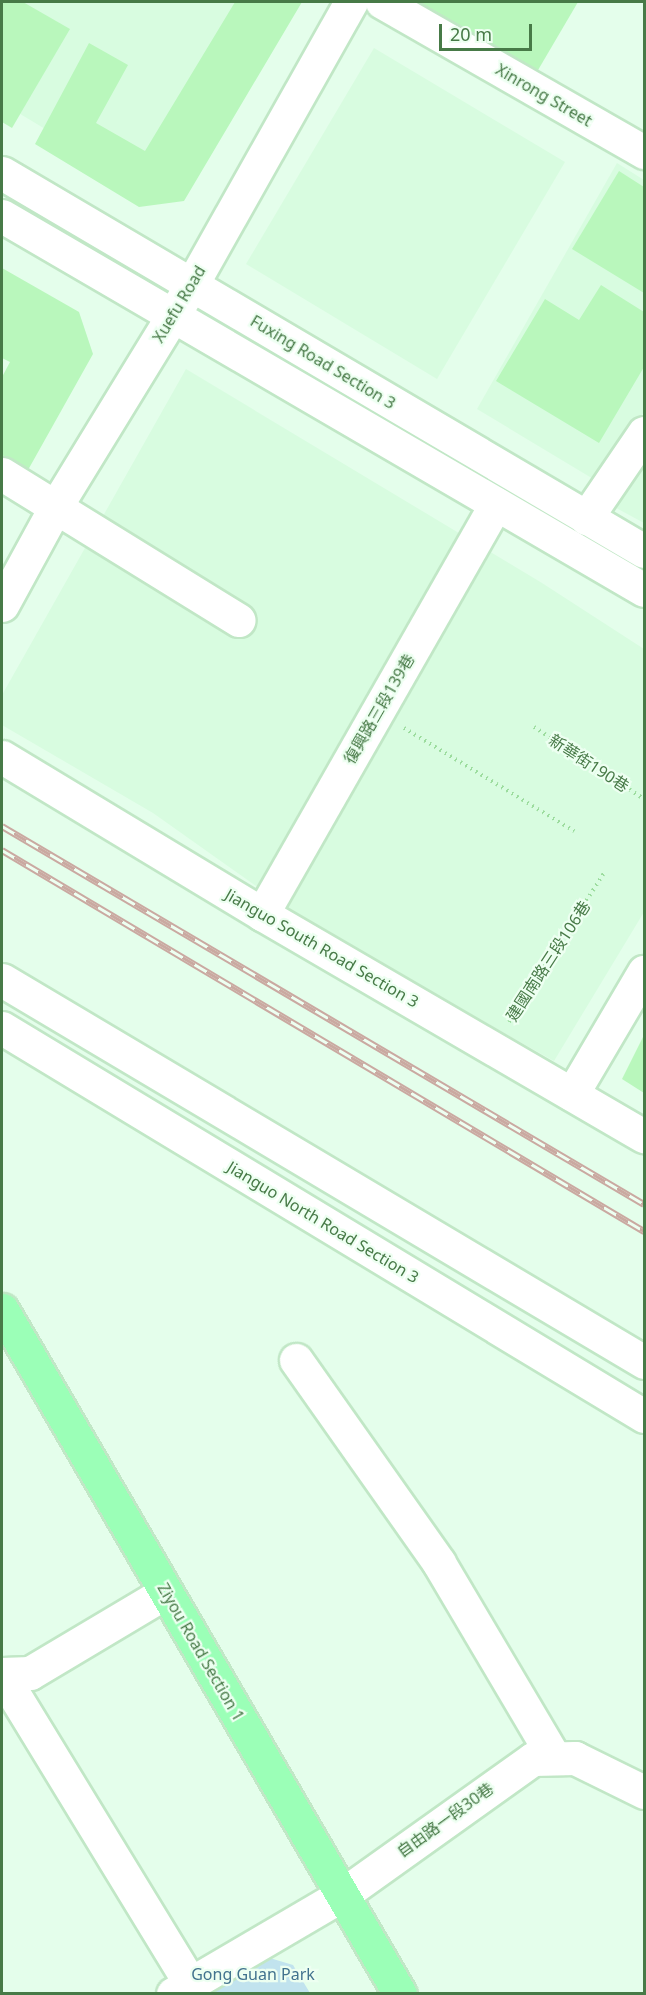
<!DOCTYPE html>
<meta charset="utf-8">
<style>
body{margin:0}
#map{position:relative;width:646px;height:1995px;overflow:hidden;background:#e4feeb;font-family:"Noto Sans","Noto Sans TC",sans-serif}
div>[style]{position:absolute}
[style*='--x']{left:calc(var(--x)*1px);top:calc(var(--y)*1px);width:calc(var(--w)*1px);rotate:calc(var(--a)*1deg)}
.residential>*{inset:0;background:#d8fce0}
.green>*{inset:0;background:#c1e3ee}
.building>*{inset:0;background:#b9f7bc}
.path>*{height:4px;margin-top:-2px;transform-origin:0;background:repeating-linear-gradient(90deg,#9cdc9e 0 1.5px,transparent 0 6px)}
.roads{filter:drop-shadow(2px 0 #c1e7c6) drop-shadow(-2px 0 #c1e7c6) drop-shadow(0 2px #c1e7c6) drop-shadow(0 -2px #c1e7c6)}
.minor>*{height:33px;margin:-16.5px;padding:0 16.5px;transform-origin:16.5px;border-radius:16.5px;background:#fff}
.major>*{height:33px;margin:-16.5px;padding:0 16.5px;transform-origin:16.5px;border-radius:16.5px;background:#9bffb7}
.rail>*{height:7px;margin-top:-3.5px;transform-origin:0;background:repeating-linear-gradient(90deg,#edfff1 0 14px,#caa9a1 0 28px);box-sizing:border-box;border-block:2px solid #caa9a1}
span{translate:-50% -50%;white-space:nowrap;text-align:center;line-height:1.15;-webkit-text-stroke:4.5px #edfff1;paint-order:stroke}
.street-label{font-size:16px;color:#477a47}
.park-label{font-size:16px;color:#42738e}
.frame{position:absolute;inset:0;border:3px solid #477a47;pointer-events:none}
.scale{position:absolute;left:439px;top:24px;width:93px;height:27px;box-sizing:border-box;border:3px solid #477a47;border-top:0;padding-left:8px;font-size:18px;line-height:21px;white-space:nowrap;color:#477a47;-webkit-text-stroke:4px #edfff1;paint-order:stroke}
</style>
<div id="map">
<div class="residential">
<div style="clip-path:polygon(2px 2px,287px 2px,185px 180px,133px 182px,2px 103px)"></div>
<div style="clip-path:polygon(374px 48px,565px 162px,437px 379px,246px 264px)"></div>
<div style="clip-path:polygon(617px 163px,644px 180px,644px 412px,595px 480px,477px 409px)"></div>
<div style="clip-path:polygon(186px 369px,542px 583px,644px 649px,644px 912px,554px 1061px,311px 925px,153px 813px,2px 725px,2px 695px)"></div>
<div style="clip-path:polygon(644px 455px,644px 523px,607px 503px)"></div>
</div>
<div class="green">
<div style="clip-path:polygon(250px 1952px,293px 1965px,310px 1993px,178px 1994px)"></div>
</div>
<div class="building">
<div style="clip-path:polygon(2px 2px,23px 2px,70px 29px,12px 128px,2px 122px)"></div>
<div style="clip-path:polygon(235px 2px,302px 2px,184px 201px,139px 207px,35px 144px,89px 43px,128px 65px,96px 123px,145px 151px)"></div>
<div style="clip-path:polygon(419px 2px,578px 2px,531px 82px,412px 14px)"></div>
<div style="clip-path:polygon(619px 171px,644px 187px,644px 293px,572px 249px)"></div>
<div style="clip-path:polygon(2px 268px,79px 312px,93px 354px,28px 470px,2px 455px,2px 377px,10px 362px,2px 358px)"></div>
<div style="clip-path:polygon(601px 285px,644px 312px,644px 367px,599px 443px,496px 381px,545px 299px,579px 320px)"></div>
<div style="clip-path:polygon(644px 1035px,644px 1093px,622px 1079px)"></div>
</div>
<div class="path">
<div style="--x:534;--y:727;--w:131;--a:33.2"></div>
<div style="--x:404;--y:728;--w:199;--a:31.2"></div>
<div style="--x:509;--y:1022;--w:177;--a:-57.5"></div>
</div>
<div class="roads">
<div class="minor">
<div style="--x:382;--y:2;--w:302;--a:29.8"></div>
<div style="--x:2;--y:173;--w:745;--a:30.49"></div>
<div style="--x:2;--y:216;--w:743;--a:30.22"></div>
<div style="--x:2;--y:474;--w:278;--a:31.7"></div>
<div style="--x:586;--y:518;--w:103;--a:-55.7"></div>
<div style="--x:2;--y:605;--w:113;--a:-61.4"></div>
<div style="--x:56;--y:506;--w:260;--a:-58.5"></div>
<div style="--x:192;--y:284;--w:324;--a:-60.6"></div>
<div style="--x:2;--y:757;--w:304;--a:31.1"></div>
<div style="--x:262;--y:914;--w:442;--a:30.2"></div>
<div style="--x:262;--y:914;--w:472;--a:-60.3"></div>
<div style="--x:2;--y:980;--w:747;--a:30.75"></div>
<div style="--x:2;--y:1028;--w:750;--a:31.15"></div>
<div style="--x:572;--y:1094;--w:142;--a:-59.5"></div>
<div style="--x:296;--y:1360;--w:248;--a:54.8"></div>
<div style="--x:439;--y:1563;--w:224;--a:59.4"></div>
<div style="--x:2;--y:1674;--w:28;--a:-2"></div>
<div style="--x:30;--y:1673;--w:158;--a:-30.8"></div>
<div style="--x:2;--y:1675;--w:361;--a:58.6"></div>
<div style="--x:173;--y:1994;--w:196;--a:-30.4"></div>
<div style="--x:342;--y:1895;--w:234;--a:-35.5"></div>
<div style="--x:533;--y:1759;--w:42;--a:-1.4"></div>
<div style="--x:575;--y:1758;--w:77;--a:26.2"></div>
</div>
<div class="major">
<div style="--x:2;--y:1310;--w:791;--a:59.81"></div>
</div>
</div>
<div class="rail">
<div style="--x:2;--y:826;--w:745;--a:30.49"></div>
<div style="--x:2;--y:850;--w:747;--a:30.69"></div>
</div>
<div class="street-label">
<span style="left:544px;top:95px;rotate:30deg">Xinrong Street</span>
<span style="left:179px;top:304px;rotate:-59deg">Xuefu Road</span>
<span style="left:323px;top:362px;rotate:31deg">Fuxing Road Section 3</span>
<span style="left:379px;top:709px;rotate:-60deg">復興路三段139巷</span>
<span style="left:589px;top:763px;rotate:33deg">新華街190巷</span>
<span style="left:322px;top:948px;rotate:30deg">Jianguo South Road Section 3</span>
<span style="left:548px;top:961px;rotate:-57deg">建國南路三段106巷</span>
<span style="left:323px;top:1222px;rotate:31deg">Jianguo North Road Section 3</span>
<span style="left:201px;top:1652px;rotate:60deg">Ziyou Road Section 1</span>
<span style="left:445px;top:1820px;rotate:-36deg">自由路一段30巷</span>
</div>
<div class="park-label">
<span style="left:253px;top:1974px">Gong Guan Park</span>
</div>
<div class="frame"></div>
<div class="scale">20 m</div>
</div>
